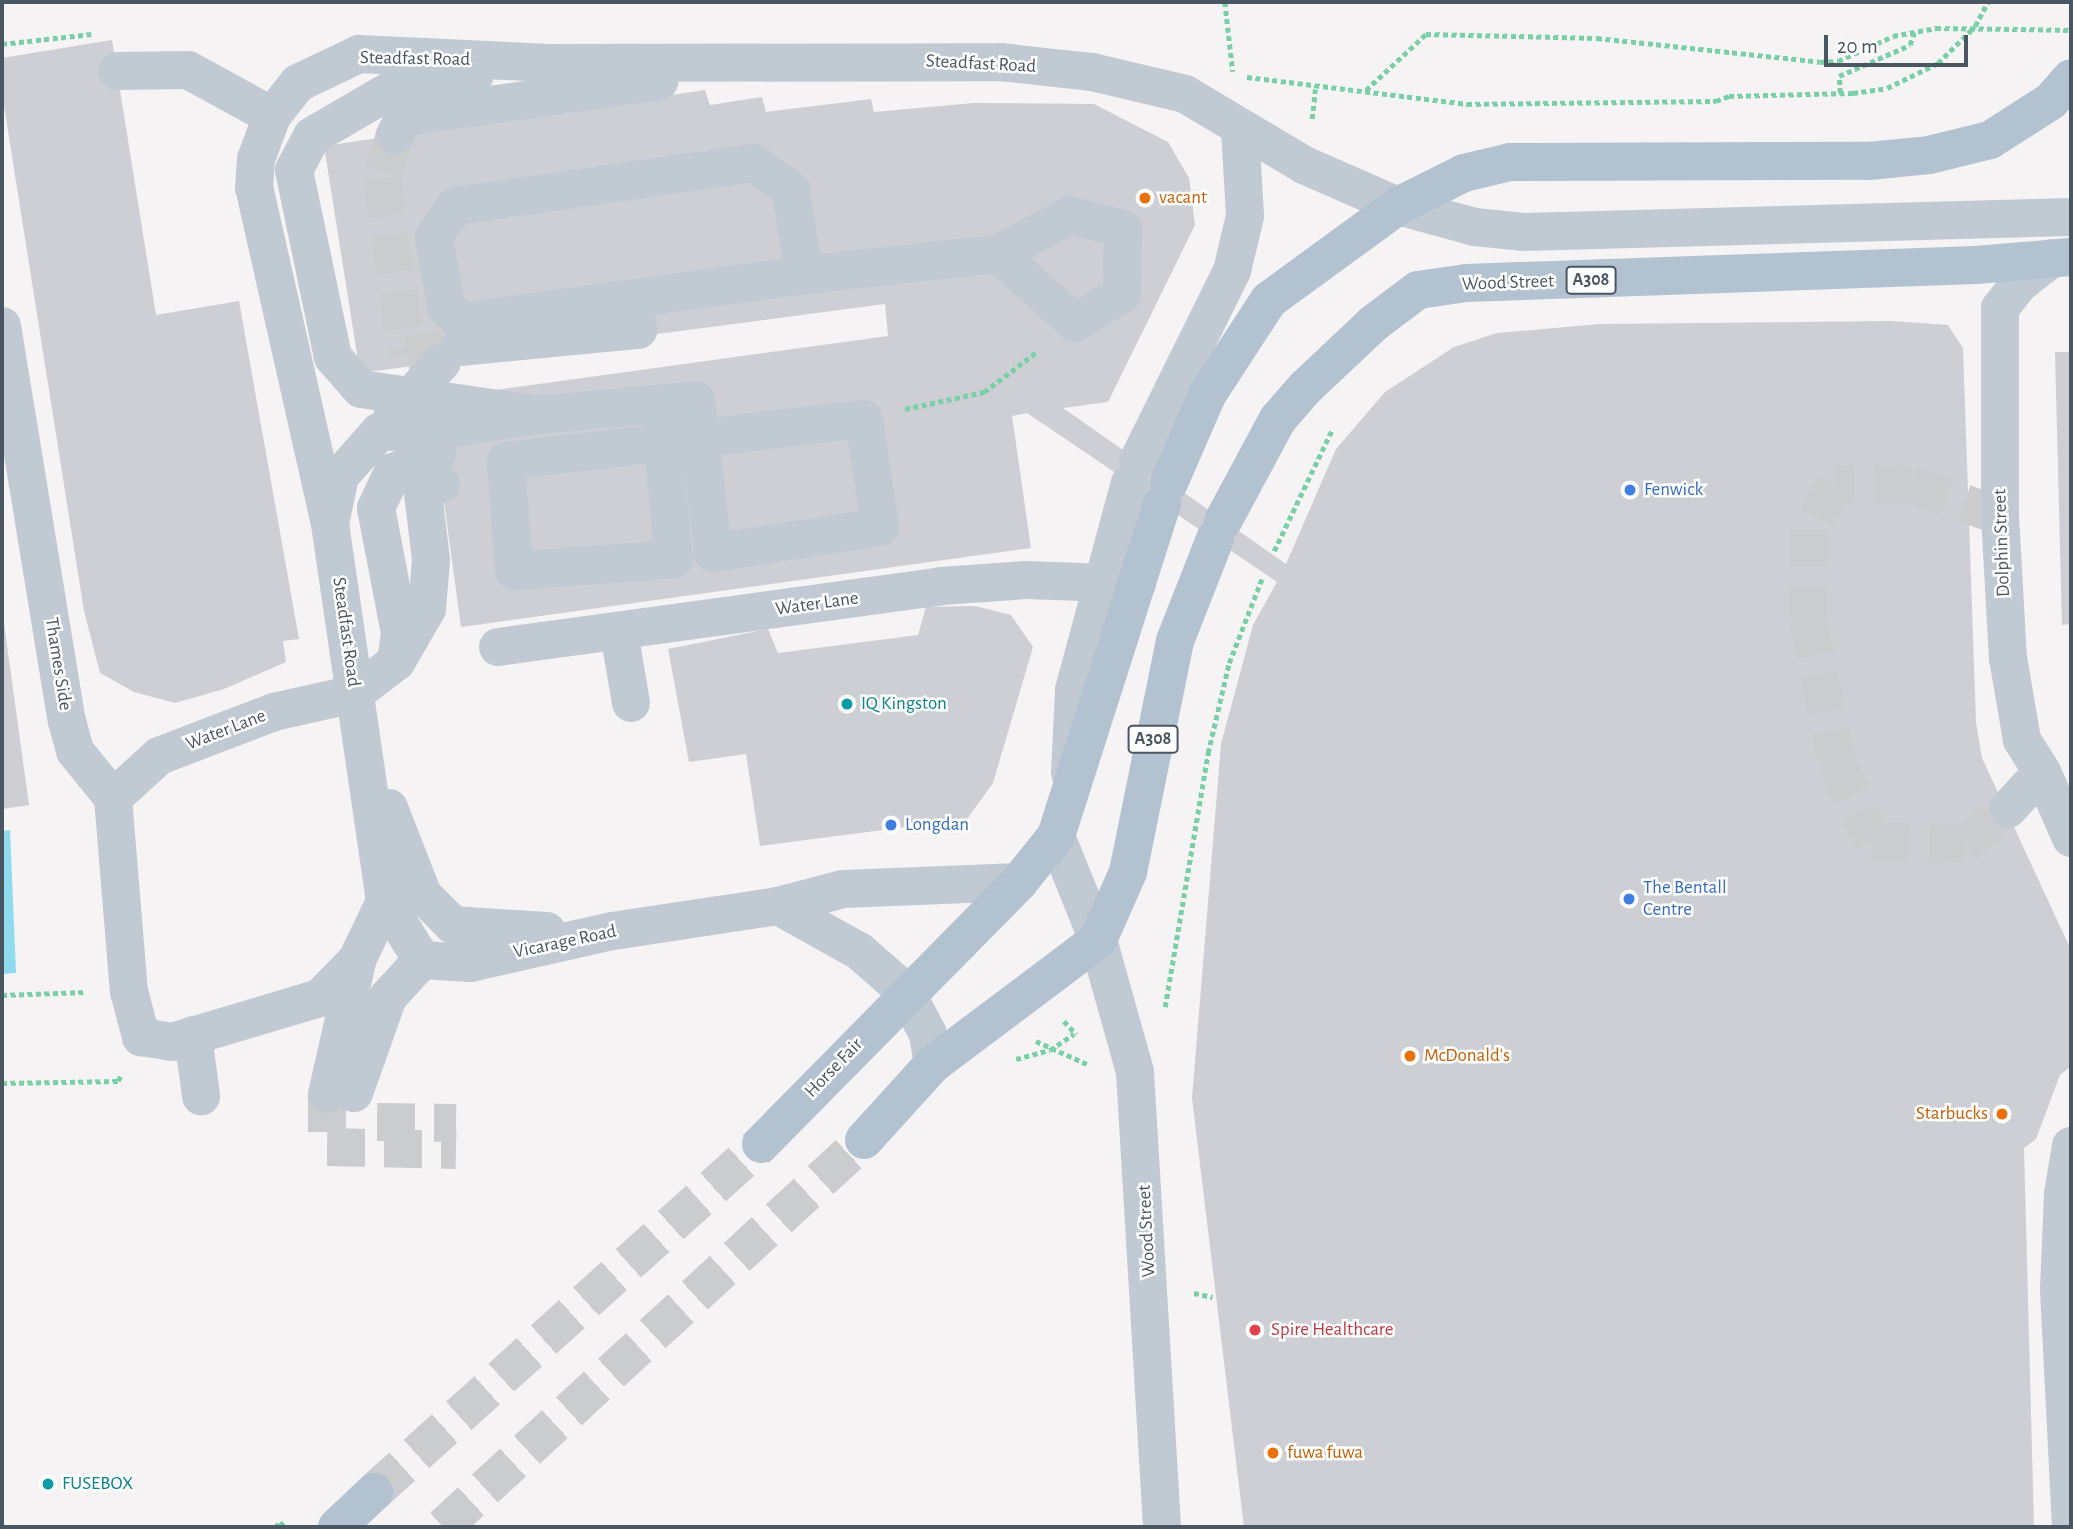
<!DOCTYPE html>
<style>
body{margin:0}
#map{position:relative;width:2073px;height:1529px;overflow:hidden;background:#f5f3f3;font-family:"Alegreya Sans",sans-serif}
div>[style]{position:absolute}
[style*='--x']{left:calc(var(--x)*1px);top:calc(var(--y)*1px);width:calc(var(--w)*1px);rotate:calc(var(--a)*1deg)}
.water>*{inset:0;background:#90daee}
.building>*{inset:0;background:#cdcfd5}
.minor-tunnel>*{height:38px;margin-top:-19px;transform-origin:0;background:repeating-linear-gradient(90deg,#caccce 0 38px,transparent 0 57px)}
.major-tunnel>*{height:38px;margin-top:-19px;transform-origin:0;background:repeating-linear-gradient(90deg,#caccce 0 38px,transparent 0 57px)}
.path>*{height:4.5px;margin-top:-2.25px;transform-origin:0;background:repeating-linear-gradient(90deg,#7ad0a6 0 5px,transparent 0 8.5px)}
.minor>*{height:38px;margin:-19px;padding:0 19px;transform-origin:19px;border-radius:19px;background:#c1cad2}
.major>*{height:38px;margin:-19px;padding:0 19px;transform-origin:19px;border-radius:19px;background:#b3c2d1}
.path-bridge>*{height:4.5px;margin-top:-2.25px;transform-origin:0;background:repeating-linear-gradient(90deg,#7ad0a6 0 5px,transparent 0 8.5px)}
.minor-bridge>*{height:38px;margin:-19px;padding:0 19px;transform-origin:19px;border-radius:19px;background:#c1cad2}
.dots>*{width:19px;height:19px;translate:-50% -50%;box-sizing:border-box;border:4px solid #fff;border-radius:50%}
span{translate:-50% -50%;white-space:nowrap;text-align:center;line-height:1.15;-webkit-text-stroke:5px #fff;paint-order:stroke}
.shield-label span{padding:2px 5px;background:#fff;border:2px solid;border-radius:5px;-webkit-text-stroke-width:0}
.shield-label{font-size:18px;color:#4a5661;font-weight:700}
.street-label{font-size:19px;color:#4a5661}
.food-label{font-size:19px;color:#c56008}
.left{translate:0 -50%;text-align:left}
.right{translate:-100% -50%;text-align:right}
.shop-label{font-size:19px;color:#366cbe}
.culture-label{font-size:19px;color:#0d838f}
.health-label{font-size:19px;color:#be3a42}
.frame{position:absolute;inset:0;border:4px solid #4a5661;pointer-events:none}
.scale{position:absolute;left:1824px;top:35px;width:144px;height:32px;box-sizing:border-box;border:4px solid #4a5661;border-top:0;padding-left:9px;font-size:21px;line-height:24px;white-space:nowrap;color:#4a5661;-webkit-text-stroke:5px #fff;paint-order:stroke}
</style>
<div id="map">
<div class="water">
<div style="clip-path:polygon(10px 830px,16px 973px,2px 974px,2px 831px)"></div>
</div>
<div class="building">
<div style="clip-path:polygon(112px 40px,156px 315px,239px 301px,299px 639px,283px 641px,286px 662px,224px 689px,175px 703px,134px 692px,100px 673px,84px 611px,2px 93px,2px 58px)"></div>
<div style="clip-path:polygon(705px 90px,710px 105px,762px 97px,766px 112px,871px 99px,874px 112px,974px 103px,1094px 104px,1168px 142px,1189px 178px,1195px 225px,1108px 402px,1063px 408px,1286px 564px,1336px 449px,1385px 392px,1454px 347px,1497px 333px,1600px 324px,1891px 321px,1948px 325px,1963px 348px,1976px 723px,1982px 758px,2071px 950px,2071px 1066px,2060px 1075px,2036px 1139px,2024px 1148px,2034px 1527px,1244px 1527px,1192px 1098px,1221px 744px,1253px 625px,1277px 582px,1027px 413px,1012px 416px,1031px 548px,461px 627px,430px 399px,888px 336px,885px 304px,360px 373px,324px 146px)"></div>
<div style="clip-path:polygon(2055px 352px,2071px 352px,2071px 624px,2062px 625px)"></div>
<div style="clip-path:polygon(975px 606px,1011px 615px,1033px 647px,993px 783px,967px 819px,760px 846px,746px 754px,689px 762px,668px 649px,768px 629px,778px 653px,918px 635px,926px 607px)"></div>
<div style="clip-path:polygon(3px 616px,29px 805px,2px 809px,2px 617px)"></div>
</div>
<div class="minor-tunnel">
<div style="--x:395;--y:135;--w:45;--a:106.8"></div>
<div style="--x:382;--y:178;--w:179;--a:82"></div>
<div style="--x:407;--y:355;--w:54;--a:-8.6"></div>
<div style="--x:2000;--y:516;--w:93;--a:-160.6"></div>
<div style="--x:1912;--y:485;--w:77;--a:-179.3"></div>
<div style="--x:1835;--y:484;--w:51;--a:119.1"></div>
<div style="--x:1810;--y:529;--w:89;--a:91.3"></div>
<div style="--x:1808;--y:618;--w:145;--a:78.8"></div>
<div style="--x:1836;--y:760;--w:89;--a:66"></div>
<div style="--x:1872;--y:841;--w:93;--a:1.8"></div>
<div style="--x:1965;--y:844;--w:55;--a:-39.1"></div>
<div style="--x:327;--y:1094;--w:53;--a:90"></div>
<div style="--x:327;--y:1147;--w:129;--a:1.3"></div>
<div style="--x:377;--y:1122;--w:79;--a:0.7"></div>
</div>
<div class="major-tunnel">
<div style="--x:374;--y:1492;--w:520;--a:-41.96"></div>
<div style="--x:443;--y:1527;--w:572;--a:-42.59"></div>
</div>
<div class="path">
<div style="--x:1225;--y:2;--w:70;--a:83.5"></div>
<div style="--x:2;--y:44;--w:90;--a:-6.4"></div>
<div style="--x:1247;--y:77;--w:222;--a:7"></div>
<div style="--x:1467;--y:104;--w:249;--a:-0.7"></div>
<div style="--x:1716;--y:101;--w:14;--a:-21"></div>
<div style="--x:1729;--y:96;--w:124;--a:-1.4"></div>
<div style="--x:1853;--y:93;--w:34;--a:-8"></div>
<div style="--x:1887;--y:88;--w:57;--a:-26.1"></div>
<div style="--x:1938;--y:63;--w:52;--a:-45"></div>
<div style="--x:1975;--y:26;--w:27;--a:-62"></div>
<div style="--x:1366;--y:90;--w:82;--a:-43"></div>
<div style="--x:1426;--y:34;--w:171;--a:1.3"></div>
<div style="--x:1597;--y:38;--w:224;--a:6.1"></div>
<div style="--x:1820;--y:62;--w:18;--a:-3"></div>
<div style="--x:1838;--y:61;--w:60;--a:-24.4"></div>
<div style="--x:1893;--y:36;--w:44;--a:-10.5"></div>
<div style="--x:1840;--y:93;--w:17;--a:-93"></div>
<div style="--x:1839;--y:76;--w:77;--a:-23.6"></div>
<div style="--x:1910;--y:45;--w:13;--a:-72"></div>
<div style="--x:1312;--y:119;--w:30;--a:-84"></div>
<div style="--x:905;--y:409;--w:81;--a:-12.1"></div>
<div style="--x:984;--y:392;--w:68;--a:-37.2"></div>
<div style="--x:1274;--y:551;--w:136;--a:-64.4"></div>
<div style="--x:2;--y:995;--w:84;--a:-2"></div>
<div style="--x:1165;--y:1007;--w:258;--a:-80.4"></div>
<div style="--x:1208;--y:753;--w:92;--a:-76.9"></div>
<div style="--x:1229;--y:663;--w:93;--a:-68.7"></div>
<div style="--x:1064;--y:1021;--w:18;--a:47"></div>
<div style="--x:1036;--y:1041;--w:56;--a:24.3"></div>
<div style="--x:1016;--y:1059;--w:35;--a:-15"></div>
<div style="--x:1050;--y:1050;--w:29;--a:-34"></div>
<div style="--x:2;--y:1083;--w:116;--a:-1"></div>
<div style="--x:118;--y:1081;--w:7;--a:-63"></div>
<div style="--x:1194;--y:1293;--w:19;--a:12"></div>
<div style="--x:275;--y:1527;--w:7;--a:-45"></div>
<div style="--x:280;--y:1522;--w:7;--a:45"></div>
</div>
<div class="minor">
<div style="--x:117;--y:71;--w:71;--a:-0.8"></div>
<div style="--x:188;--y:70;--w:96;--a:28.7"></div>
<div style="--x:395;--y:135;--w:20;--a:-63"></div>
<div style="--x:404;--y:117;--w:258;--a:-8"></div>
<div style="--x:754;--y:163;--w:46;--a:36.1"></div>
<div style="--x:791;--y:190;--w:86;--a:81.3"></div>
<div style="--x:804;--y:275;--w:345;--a:172.2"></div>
<div style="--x:462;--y:322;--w:22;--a:-137"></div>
<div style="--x:446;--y:307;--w:71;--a:-99.7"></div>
<div style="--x:434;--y:237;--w:37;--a:-56"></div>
<div style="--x:455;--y:206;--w:302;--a:-8.2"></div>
<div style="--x:2052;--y:258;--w:42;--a:141.8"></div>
<div style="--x:2019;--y:284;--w:31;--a:128"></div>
<div style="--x:2000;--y:308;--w:208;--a:90"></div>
<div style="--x:2000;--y:516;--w:142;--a:86.8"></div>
<div style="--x:2008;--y:658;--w:83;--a:80.3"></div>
<div style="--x:2022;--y:740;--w:38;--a:58"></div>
<div style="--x:2042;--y:772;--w:72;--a:66.3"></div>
<div style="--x:804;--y:275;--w:195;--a:-6.2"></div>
<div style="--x:998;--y:254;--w:82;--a:-28.4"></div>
<div style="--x:1070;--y:215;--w:55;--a:14.8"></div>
<div style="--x:1123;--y:229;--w:65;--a:90.9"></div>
<div style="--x:1122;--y:294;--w:55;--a:148.3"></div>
<div style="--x:1075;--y:323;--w:103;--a:-138.1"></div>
<div style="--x:2;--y:326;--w:400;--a:80.7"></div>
<div style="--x:67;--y:721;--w:31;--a:75"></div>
<div style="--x:75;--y:751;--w:60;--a:51"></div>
<div style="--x:113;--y:798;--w:194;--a:85.3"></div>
<div style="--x:129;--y:991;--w:48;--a:75.4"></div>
<div style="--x:141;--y:1037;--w:31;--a:9"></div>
<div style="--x:172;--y:1042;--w:154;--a:-16.6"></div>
<div style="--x:320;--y:998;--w:53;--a:-45.8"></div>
<div style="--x:357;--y:960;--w:65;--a:-64.6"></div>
<div style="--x:460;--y:347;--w:179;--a:-5.5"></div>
<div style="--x:638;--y:330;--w:32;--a:-99"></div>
<div style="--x:361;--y:389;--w:43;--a:-131.2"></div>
<div style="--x:333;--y:357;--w:191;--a:-101.8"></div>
<div style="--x:294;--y:170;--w:38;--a:-62"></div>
<div style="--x:312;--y:136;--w:91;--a:-30.2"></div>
<div style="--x:391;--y:90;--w:85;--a:-10.1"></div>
<div style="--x:392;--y:417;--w:74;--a:-47.7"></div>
<div style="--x:1138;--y:461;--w:212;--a:-63.7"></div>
<div style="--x:1232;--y:271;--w:57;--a:-76.7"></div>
<div style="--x:1245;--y:216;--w:88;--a:-93.3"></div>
<div style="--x:331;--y:519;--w:44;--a:-78.2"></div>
<div style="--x:340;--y:476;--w:59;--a:-48.4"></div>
<div style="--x:379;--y:432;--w:55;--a:-1"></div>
<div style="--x:434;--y:431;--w:106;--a:-8.7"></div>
<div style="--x:539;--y:415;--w:153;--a:-5.3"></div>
<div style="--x:674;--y:559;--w:160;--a:175.7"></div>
<div style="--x:514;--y:571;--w:110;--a:-94.2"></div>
<div style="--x:506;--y:461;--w:360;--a:-6.7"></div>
<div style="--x:864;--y:419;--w:109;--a:81.6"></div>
<div style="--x:880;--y:527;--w:169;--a:171.2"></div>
<div style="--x:619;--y:632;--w:72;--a:80.4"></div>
<div style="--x:498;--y:647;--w:447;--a:-7.8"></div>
<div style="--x:941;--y:586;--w:85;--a:-4"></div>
<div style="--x:1026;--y:580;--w:111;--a:2.1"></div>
<div style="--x:398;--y:659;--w:58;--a:-59.9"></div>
<div style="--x:427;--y:609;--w:49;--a:-85.3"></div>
<div style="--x:431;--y:560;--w:76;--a:-96.8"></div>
<div style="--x:422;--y:485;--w:19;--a:-3"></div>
<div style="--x:1070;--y:773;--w:83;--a:-87.2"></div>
<div style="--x:1074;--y:690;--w:214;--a:-74.9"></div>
<div style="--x:113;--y:798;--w:62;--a:-42.4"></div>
<div style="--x:159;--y:756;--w:123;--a:-20.9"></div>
<div style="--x:274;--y:712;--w:82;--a:-12.7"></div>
<div style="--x:354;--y:694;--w:53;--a:-37.3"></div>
<div style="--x:396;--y:662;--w:29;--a:-82"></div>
<div style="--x:400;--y:633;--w:127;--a:-100.9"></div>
<div style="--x:376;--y:508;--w:40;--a:-65"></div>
<div style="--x:393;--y:472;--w:48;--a:-22.2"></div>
<div style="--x:389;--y:808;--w:93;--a:68.7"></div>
<div style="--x:423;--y:895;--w:42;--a:45"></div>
<div style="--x:453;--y:925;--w:94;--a:3.7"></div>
<div style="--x:2008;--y:809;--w:50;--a:-47.4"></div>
<div style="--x:1056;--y:836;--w:112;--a:68"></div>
<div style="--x:1098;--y:940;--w:137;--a:74.3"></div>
<div style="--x:1135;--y:1072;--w:456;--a:86.6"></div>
<div style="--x:1019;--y:882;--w:176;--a:177.7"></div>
<div style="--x:843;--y:889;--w:67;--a:165.3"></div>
<div style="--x:778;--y:906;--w:168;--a:171.4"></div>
<div style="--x:612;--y:931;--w:146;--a:167.3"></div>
<div style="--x:470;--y:963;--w:48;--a:-176.4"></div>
<div style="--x:422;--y:960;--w:70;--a:-122.1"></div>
<div style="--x:385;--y:901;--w:381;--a:-98.3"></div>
<div style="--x:330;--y:524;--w:344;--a:-102.7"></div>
<div style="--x:254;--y:188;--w:29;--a:-86"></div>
<div style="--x:256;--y:159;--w:46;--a:-69.6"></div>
<div style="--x:272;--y:116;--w:42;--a:-51.8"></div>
<div style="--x:298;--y:83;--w:68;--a:-25.4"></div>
<div style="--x:359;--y:54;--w:190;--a:2.7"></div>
<div style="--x:549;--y:63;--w:451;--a:-0.1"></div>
<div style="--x:1000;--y:62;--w:93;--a:6.2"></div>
<div style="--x:1092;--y:72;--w:96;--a:13.3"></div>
<div style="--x:1185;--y:94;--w:139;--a:30.8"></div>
<div style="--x:1304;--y:165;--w:103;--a:23.6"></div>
<div style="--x:1398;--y:206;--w:80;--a:15.3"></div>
<div style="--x:1475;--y:227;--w:48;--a:5.9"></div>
<div style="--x:1523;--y:232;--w:548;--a:-1.57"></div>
<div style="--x:778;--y:906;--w:93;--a:29.1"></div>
<div style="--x:859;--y:951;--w:62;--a:41.1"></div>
<div style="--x:906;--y:992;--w:47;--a:62.4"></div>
<div style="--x:928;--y:1034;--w:30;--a:81"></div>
<div style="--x:193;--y:1035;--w:62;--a:82.5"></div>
<div style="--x:354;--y:1093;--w:102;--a:-70.5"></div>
<div style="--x:388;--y:997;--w:50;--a:-47.4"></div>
<div style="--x:327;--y:1094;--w:135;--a:-77.2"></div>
<div style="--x:2071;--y:1527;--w:238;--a:-92.9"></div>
<div style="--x:2059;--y:1289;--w:95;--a:-87.6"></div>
<div style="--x:2063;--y:1194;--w:49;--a:-80.5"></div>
</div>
<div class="major">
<div style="--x:1169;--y:483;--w:96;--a:-66.6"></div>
<div style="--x:1207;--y:395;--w:113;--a:-56.9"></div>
<div style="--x:1269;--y:300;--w:160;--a:-36.1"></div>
<div style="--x:1398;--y:206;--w:74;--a:-26.6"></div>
<div style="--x:1464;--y:173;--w:47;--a:-13.4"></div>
<div style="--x:1510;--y:162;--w:359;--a:-0.2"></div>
<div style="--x:1869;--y:161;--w:60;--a:-5.7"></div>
<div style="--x:1929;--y:155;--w:63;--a:-13.8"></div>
<div style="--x:1990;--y:140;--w:72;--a:-32.6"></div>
<div style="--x:2051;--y:101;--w:30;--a:-49"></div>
<div style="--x:1223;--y:521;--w:116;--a:-61.7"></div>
<div style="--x:1278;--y:419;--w:41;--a:-48.9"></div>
<div style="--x:1305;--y:388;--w:95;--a:-43.3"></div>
<div style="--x:1374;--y:323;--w:55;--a:-36.9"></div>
<div style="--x:1418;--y:290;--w:49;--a:-8.3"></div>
<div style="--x:1466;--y:283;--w:510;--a:-2.02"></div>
<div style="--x:1976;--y:265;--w:95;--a:-4.8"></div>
<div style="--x:864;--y:1140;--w:103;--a:-47.8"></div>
<div style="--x:933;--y:1064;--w:206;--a:-36.9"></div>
<div style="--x:1098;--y:940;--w:74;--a:-66.2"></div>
<div style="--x:1128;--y:872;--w:236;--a:-78.5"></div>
<div style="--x:1175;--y:641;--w:110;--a:-68.6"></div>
<div style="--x:761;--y:1144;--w:368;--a:-45.4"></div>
<div style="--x:1019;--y:882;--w:59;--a:-51.2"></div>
<div style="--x:1056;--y:836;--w:349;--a:-72.3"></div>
<div style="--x:337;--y:1527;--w:51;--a:-43.4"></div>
</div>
<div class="path-bridge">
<div style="--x:1936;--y:28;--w:135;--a:0.8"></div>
</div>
<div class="minor-bridge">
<div style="--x:361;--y:389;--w:180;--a:8.3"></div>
<div style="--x:696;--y:400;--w:154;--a:83.7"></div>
<div style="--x:659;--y:404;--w:156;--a:84.5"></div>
</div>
<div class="dots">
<div style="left:1145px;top:198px;background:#e8710a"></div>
<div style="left:1630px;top:490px;background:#3f7fe0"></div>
<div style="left:847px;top:704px;background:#0f9aa8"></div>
<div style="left:891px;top:825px;background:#3f7fe0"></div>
<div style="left:1629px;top:899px;background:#3f7fe0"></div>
<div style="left:1410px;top:1056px;background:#e8710a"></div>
<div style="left:2002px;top:1114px;background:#e8710a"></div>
<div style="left:1255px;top:1330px;background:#e0444e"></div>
<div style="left:1273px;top:1453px;background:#e8710a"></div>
<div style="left:48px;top:1484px;background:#0f9aa8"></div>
</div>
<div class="shield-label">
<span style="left:1591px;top:280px">A308</span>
<span style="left:1153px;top:739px">A308</span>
</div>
<div class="street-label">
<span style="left:415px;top:59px;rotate:1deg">Steadfast Road</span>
<span style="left:981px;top:64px;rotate:3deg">Steadfast Road</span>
<span style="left:1508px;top:283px;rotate:-2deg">Wood Street</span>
<span style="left:2002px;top:543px;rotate:-92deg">Dolphin Street</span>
<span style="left:817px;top:604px;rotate:-8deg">Water Lane</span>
<span style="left:346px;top:632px;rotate:82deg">Steadfast Road</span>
<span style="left:58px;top:664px;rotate:81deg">Thames Side</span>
<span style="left:226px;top:730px;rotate:-21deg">Water Lane</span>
<span style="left:565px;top:942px;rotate:-12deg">Vicarage Road</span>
<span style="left:834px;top:1068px;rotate:-46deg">Horse Fair</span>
<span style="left:1147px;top:1231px;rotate:-93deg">Wood Street</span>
</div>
<div class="food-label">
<span class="left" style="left:1159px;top:198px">vacant</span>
<span class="left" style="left:1424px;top:1056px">McDonald's</span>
<span class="right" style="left:1988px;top:1114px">Starbucks</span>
<span class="left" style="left:1287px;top:1453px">fuwa fuwa</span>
</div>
<div class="shop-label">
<span class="left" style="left:1644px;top:490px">Fenwick</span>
<span class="left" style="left:905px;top:825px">Longdan</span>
<span class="left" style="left:1643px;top:899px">The Bentall<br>Centre</span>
</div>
<div class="culture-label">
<span class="left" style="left:861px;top:704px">IQ Kingston</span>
<span class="left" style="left:62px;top:1484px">FUSEBOX</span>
</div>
<div class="health-label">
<span class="left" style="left:1271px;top:1330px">Spire Healthcare</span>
</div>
<div class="frame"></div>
<div class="scale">20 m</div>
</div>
